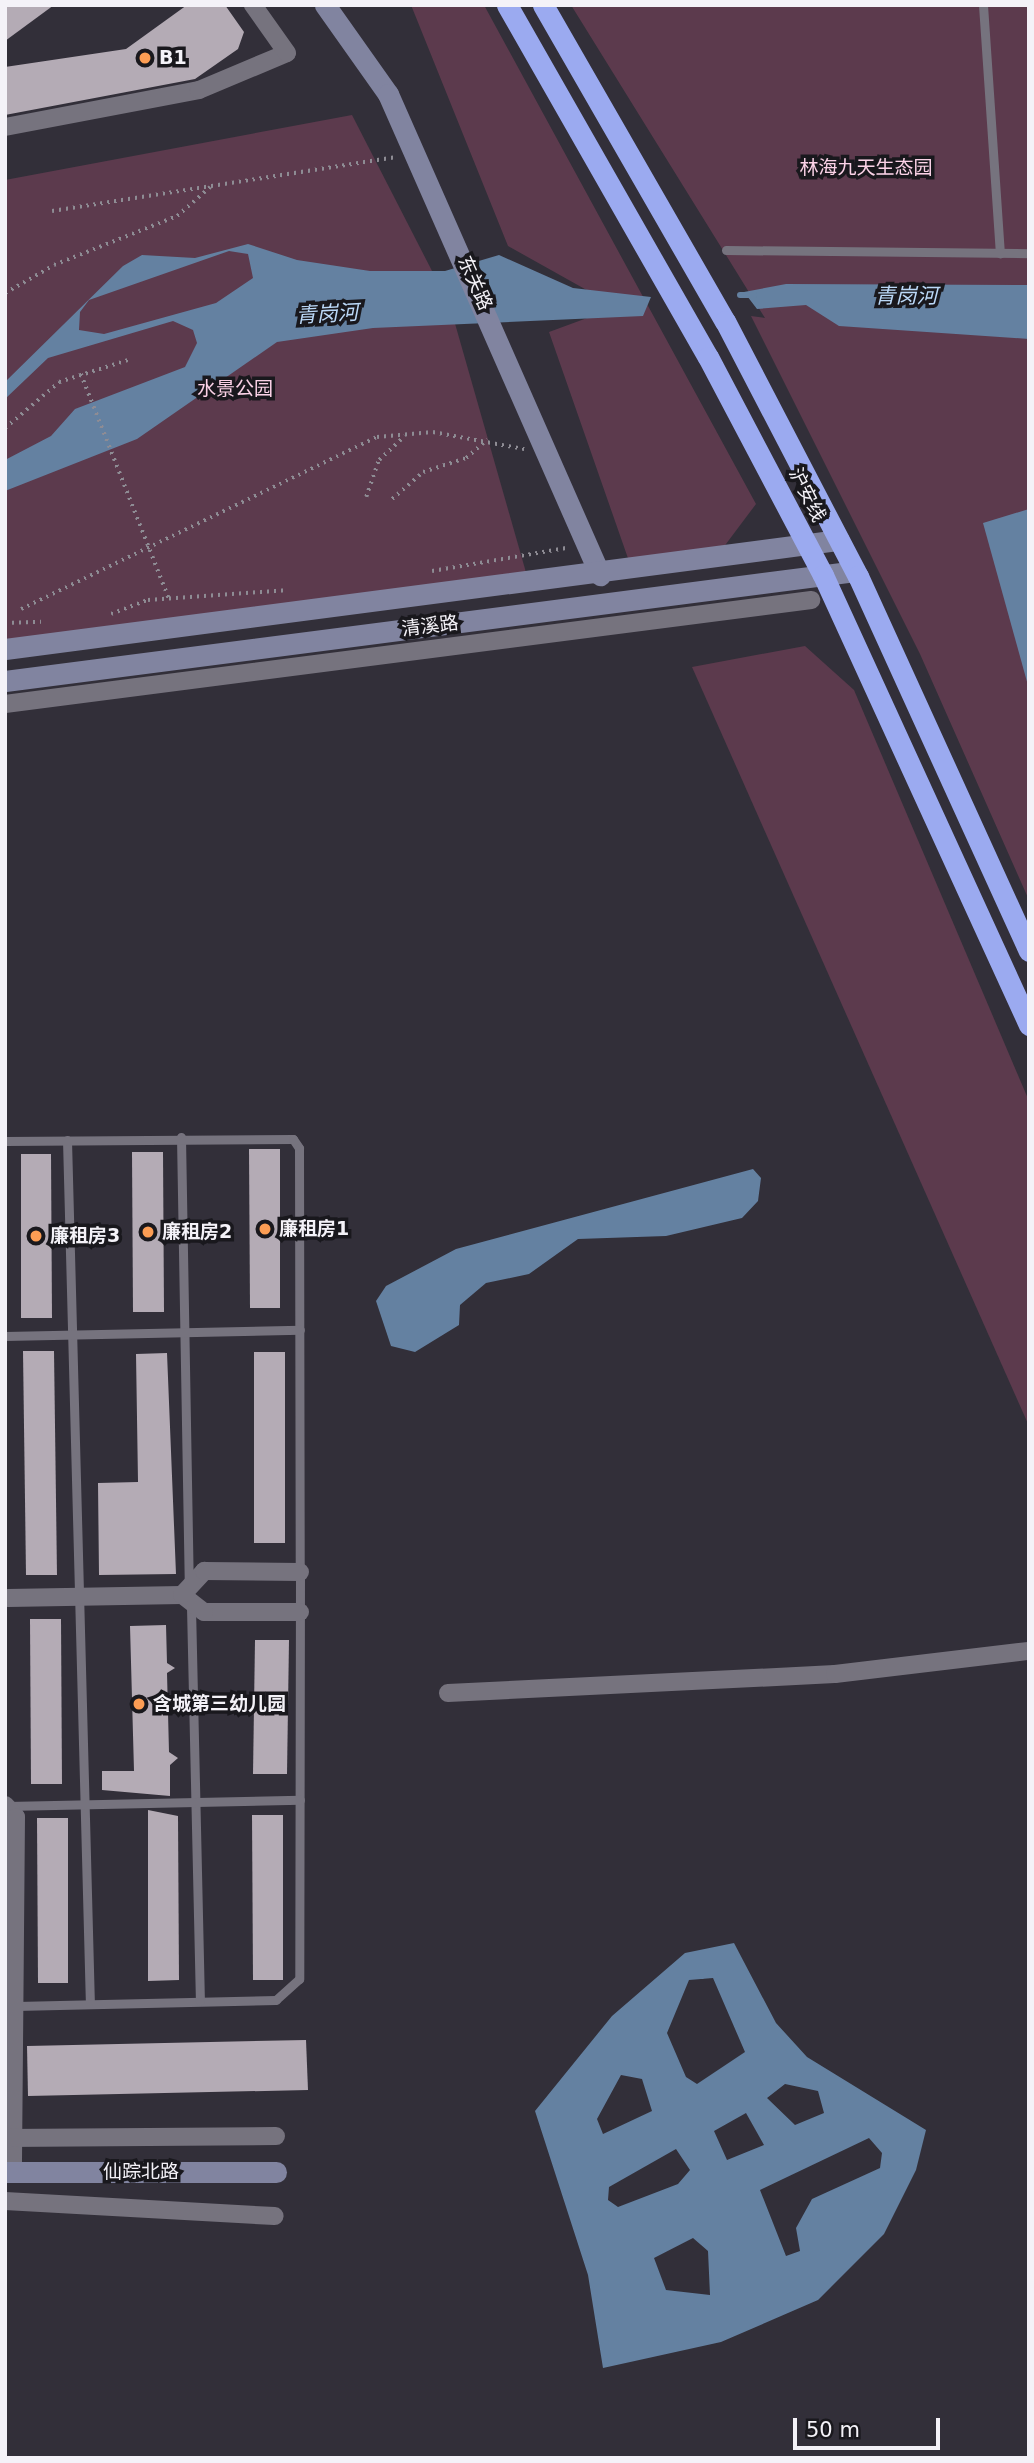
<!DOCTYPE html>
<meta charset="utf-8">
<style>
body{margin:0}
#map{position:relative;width:1034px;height:2463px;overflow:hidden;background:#322f39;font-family:"DejaVu Sans","Noto Sans SC",sans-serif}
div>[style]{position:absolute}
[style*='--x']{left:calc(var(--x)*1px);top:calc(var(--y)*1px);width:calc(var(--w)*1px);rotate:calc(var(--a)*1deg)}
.green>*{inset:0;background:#5c3a4d}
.water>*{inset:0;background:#6481a1}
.stream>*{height:6px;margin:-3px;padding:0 3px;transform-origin:3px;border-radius:3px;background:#6481a1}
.building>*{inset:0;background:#b4abb5}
.path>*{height:3.5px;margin-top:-1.75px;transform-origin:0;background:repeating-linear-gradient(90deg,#8e8c94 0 2px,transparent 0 7px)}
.lane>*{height:9px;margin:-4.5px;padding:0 4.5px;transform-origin:4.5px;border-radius:4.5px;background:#76737e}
.street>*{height:18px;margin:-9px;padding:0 9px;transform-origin:9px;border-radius:9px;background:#76737e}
.secondary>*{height:21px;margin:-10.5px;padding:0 10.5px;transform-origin:10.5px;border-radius:10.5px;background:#8184a0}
.highway>*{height:21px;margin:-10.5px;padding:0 10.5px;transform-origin:10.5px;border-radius:10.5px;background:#9baaf0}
.dots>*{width:19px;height:19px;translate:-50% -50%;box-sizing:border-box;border:4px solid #19181d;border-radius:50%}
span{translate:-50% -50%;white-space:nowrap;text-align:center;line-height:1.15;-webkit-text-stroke:7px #19181d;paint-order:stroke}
.poi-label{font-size:19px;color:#f4f2f8;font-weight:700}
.left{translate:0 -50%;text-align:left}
.park-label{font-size:19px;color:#fbd2e7}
.street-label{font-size:19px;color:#f4f2f8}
.water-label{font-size:21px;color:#bbd8f7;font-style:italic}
.frame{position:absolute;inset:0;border:7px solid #f4f2f8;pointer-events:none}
.scale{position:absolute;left:793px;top:2418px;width:147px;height:32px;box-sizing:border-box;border:4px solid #f4f2f8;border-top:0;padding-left:9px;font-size:21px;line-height:24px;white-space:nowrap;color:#f4f2f8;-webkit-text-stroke:5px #19181d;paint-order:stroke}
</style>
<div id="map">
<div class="green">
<div style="clip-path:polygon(411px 5px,484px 5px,756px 504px,723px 548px,630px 564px,549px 332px,617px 307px,508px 246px)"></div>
<div style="clip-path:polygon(571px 5px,1029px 5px,1029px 900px,920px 654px,751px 316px,765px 318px)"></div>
<div style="clip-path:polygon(352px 115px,450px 306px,529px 583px,5px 649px,5px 180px)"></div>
<div style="clip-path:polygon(805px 646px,854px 690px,1029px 1101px,1029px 1426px,692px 667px)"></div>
</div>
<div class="water">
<div style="clip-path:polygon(evenodd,248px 244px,297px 260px,370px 271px,445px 271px,499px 255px,573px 288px,651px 297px,643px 316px,373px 328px,277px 342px,137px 439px,5px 491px,5px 460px,51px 436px,75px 409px,185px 367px,197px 343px,193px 330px,173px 321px,48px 358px,5px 399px,5px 382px,123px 266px,142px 255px,195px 258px,248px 244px,229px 251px,248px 254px,253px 278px,216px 303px,104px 334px,79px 330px,80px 312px,89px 300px,229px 251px)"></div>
<div style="clip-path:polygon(786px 284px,1029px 285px,1029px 339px,839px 326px,806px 305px,757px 309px,744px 292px)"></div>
<div style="clip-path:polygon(1029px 509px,1029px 689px,983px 523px)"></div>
<div style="clip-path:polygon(753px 1169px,761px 1178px,758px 1201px,742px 1218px,666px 1236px,578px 1239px,529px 1274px,486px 1283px,460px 1305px,459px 1325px,415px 1352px,391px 1346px,376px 1301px,386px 1286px,456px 1249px)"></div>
<div style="clip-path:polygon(evenodd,734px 1943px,776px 2023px,807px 2057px,926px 2130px,916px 2170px,884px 2234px,818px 2300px,721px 2342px,603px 2368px,588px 2275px,535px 2111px,612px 2016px,685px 1953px,734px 1943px,713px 1978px,745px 2052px,697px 2084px,686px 2077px,667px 2033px,689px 1980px,713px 1978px,734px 1943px,621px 2075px,642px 2079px,652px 2111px,603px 2134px,597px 2119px,621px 2075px,734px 1943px,785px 2084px,818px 2091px,824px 2113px,795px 2125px,767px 2098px,785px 2084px,734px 1943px,746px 2113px,764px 2145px,727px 2160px,714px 2131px,746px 2113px,734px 1943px,869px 2138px,882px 2153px,880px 2168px,812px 2199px,796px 2228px,800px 2251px,786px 2256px,760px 2190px,869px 2138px,734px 1943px,676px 2149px,690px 2170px,678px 2184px,618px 2207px,608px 2200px,609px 2187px,676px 2149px,734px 1943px,693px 2238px,708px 2251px,710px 2295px,666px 2290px,654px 2258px,693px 2238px)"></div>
</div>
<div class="stream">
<div style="--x:740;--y:295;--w:14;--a:0"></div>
</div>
<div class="building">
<div style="clip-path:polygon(5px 5px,54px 5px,5px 41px)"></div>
<div style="clip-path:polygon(187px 5px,225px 5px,244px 32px,238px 49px,195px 79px,5px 115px,5px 67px,126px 49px)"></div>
<div style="clip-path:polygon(249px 1149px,280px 1149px,280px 1308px,250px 1308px)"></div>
<div style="clip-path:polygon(132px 1152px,163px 1152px,164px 1312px,133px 1312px)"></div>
<div style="clip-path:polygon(21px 1154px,51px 1154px,52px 1318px,21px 1318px)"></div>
<div style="clip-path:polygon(23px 1351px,54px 1351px,57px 1575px,26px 1575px)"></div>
<div style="clip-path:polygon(254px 1352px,285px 1352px,285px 1543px,254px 1543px)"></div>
<div style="clip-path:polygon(167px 1353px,176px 1574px,99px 1575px,98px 1483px,138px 1482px,136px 1354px)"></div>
<div style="clip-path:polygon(30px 1619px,61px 1619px,62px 1784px,31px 1784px)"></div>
<div style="clip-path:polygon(166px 1625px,167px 1663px,175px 1668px,167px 1673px,169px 1752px,178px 1758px,170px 1765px,170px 1796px,102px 1790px,102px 1771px,134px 1771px,130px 1626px)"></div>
<div style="clip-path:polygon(255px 1640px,289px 1640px,287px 1774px,253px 1774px)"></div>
<div style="clip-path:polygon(148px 1810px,178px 1816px,179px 1980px,148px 1981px)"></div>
<div style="clip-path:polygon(252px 1815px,283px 1815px,283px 1980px,253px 1980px)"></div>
<div style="clip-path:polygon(37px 1818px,68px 1818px,68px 1983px,38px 1983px)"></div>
<div style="clip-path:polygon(306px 2040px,308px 2090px,28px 2096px,27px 2046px)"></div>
</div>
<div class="path">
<div style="--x:52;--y:211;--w:347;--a:-8.9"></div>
<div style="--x:5;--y:293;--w:56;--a:-29.7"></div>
<div style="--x:54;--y:265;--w:132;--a:-21.7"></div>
<div style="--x:177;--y:216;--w:44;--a:-41.3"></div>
<div style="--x:81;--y:374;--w:242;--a:68.6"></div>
<div style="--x:5;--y:428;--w:71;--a:-40.4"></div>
<div style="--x:59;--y:382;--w:76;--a:-17.7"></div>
<div style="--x:366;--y:497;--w:39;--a:-71"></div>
<div style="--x:379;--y:460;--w:35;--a:-43"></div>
<div style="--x:392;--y:499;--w:41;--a:-41.1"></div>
<div style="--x:423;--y:472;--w:45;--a:-18"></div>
<div style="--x:466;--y:458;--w:28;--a:-41"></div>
<div style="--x:432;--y:571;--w:136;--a:-9.7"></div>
<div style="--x:21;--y:609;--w:395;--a:-25.8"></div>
<div style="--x:377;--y:437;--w:56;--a:-5.1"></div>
<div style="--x:433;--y:432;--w:93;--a:10.6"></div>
<div style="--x:111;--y:614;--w:40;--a:-21"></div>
<div style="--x:148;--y:600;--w:138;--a:-4.1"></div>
<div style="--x:5;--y:623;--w:36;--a:-2"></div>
</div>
<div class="lane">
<div style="--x:983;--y:5;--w:249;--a:86.1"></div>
<div style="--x:726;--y:250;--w:303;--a:0.6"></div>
<div style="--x:181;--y:1137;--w:444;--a:89"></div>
<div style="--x:67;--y:1140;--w:864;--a:88.48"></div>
<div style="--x:5;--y:1141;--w:288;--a:-0.4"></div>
<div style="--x:293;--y:1139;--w:11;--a:56"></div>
<div style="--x:299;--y:1148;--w:424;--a:89.9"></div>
<div style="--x:300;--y:1572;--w:407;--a:90.1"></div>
<div style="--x:299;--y:1979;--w:31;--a:138"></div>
<div style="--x:276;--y:2000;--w:271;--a:178.7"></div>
<div style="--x:5;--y:1336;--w:295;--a:-1.2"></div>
<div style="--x:191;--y:1607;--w:394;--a:88.7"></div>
<div style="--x:7;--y:1806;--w:293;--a:-1.2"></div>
</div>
<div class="street">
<div style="--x:5;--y:127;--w:197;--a:-10.8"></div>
<div style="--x:199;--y:90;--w:95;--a:-22.8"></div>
<div style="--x:287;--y:53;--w:59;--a:-125.3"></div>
<div style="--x:5;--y:704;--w:813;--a:-7.35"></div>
<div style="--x:8;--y:1598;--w:174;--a:-1"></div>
<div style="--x:300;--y:1612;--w:96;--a:180"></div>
<div style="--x:204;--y:1612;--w:28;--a:-142"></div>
<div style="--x:182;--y:1595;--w:33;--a:-47"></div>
<div style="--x:204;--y:1571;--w:96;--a:0.6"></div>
<div style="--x:448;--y:1693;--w:387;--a:-2.8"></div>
<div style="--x:835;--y:1674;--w:195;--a:-6.8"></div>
<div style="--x:5;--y:1805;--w:16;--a:47"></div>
<div style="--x:16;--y:1817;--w:355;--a:90.5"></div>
<div style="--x:5;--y:2138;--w:271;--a:-0.4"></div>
<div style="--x:5;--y:2201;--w:270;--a:3.2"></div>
</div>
<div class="secondary">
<div style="--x:325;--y:5;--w:109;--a:54.7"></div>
<div style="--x:388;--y:94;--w:526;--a:66.21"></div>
<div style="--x:5;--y:649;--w:841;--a:-7.45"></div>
<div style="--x:5;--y:681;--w:857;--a:-7.37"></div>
<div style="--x:5;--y:2172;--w:271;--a:0"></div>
</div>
<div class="highway">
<div style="--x:507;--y:5;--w:405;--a:60.3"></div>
<div style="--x:708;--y:357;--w:246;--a:62.2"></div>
<div style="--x:823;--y:575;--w:495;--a:65.4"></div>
<div style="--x:543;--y:5;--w:365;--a:60.1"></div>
<div style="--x:725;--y:321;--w:288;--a:62.5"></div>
<div style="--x:858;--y:576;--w:412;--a:65.5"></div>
</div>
<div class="dots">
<div style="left:145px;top:58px;background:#fc9d54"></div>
<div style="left:265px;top:1229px;background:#fc9d54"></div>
<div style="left:148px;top:1232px;background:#fc9d54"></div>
<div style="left:36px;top:1236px;background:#fc9d54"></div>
<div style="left:139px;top:1704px;background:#fc9d54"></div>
</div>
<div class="poi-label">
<span class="left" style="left:159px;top:58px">B1</span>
<span class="left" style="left:279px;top:1229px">廉租房1</span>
<span class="left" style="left:162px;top:1232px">廉租房2</span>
<span class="left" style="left:50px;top:1236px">廉租房3</span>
<span class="left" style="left:153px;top:1704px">含城第三幼儿园</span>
</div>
<div class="park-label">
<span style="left:866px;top:168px">林海九天生态园</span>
<span style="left:235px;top:389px">水景公园</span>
</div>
<div class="street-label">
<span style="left:475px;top:283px;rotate:66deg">东关路</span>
<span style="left:807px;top:495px;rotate:63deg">沪安线</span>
<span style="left:430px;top:626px;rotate:-7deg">清溪路</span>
<span style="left:141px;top:2172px">仙踪北路</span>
</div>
<div class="water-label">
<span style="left:906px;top:296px">青岗河</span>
<span style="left:327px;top:314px;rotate:-3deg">青岗河</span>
</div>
<div class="frame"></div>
<div class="scale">50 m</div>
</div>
